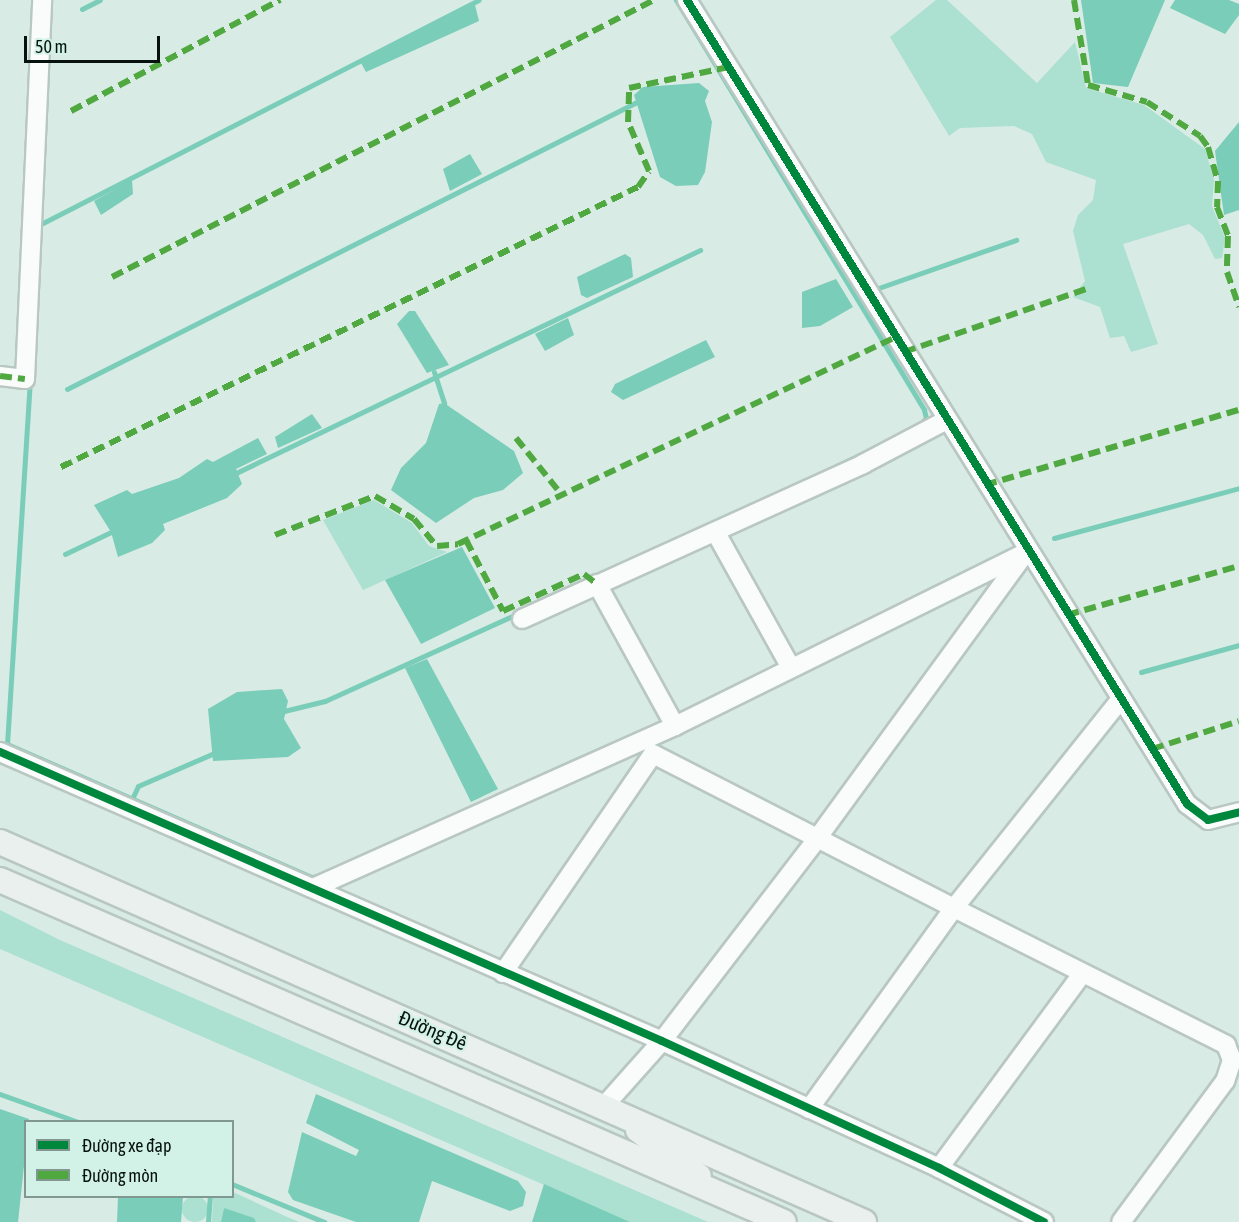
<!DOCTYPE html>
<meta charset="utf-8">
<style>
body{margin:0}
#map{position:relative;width:1239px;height:1222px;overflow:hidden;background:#d9ebe5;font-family:"Asap Condensed",sans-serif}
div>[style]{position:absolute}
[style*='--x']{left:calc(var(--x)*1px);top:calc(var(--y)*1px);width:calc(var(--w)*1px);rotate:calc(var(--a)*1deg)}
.green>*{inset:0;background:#ace0d1}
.round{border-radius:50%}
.water>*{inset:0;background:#7acdb8}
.stream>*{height:5px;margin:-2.5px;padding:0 2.5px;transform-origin:2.5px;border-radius:2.5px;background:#7acdb8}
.roads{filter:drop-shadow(2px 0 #b9c7c2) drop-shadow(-2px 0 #b9c7c2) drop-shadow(0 2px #b9c7c2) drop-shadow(0 -2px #b9c7c2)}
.street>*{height:18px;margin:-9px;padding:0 9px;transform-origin:9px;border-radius:9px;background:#f9fcfb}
.secondary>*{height:24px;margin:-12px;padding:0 12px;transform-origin:12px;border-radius:12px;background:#e9f0ee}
.quiet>*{height:6px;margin-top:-3px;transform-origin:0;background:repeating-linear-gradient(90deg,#50a841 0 12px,transparent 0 18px)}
.cycleway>*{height:8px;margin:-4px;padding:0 4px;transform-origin:4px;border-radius:4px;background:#00873e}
span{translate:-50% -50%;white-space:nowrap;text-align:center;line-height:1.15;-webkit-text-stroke:4.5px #d2f2e7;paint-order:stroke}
.street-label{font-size:20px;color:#07120e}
.legend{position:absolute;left:24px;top:1120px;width:210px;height:78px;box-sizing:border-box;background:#d2f2e7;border:2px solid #819890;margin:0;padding:8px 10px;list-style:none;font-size:18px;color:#07120e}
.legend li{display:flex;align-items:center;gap:12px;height:30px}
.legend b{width:30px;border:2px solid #819890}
.scale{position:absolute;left:24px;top:36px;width:136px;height:27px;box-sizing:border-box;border:3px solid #07120e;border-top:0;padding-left:8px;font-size:18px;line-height:21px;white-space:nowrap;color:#07120e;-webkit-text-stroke:4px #d2f2e7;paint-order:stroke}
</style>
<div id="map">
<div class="green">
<div style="clip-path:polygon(936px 0,947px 0,1037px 83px,1075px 42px,1086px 88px,1144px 105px,1205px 149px,1214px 180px,1212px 206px,1225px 238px,1222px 258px,1215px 259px,1203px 235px,1189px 224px,1123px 244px,1158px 344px,1131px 352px,1124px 336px,1110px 338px,1100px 307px,1073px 297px,1085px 281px,1073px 231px,1078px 215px,1093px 200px,1096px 180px,1046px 162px,1032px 134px,1014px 126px,960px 128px,949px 136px,890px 37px)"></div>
<div style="clip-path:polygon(374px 500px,412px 523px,429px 546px,447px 552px,363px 590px,323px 520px)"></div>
<div style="clip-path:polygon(0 910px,60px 940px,708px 1222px,630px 1222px,0 949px)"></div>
<div style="clip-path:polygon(233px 1192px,285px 1216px,299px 1222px,256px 1222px,224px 1208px,221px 1222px,212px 1222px,213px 1197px,232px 1196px)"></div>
<div class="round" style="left:182px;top:1196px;width:26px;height:26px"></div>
</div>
<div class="water">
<div style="clip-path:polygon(1081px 0,1165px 0,1128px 87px,1093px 83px)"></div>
<div style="clip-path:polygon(1175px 0,1229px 0,1239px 4px,1239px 15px,1225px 34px,1170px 8px)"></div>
<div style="clip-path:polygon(475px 5px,479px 21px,366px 72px,361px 63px)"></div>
<div style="clip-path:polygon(699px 83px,709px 91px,705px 101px,712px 122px,705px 172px,698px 185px,676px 186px,660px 177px,634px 95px,643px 87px)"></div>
<div style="clip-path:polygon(1239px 122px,1239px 210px,1224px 215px,1215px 151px)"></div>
<div style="clip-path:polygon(470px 154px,482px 174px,450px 191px,443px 169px)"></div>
<div style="clip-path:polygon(132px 180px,133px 194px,101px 215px,94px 201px)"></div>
<div style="clip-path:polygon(625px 254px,631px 258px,633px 277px,587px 298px,581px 295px,577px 277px)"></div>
<div style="clip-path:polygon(836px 279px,853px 307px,820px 326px,802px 328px,802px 292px)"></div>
<div style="clip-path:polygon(409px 311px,415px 311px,449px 365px,427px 373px,397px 324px)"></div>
<div style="clip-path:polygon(568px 318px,574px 335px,545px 351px,535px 334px)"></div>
<div style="clip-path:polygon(706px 340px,715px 357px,623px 400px,611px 392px,615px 384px)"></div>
<div style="clip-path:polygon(444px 403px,514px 451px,523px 473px,503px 490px,474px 498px,436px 523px,391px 490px,401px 468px,426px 443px,439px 404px)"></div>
<div style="clip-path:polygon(312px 414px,322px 428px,278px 448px,275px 437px)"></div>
<div style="clip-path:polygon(258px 438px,267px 454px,236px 469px,242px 484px,227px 498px,163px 524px,165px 530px,152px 543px,118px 557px,111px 532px,94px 505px,127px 490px,132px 494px,179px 478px,207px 459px,213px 462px)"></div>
<div style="clip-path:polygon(462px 547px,495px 608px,421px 644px,385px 580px)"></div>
<div style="clip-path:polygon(427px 659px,498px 789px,471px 802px,405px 668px)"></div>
<div style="clip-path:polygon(282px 689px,288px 701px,284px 719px,301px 748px,288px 757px,213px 761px,208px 709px,237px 692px)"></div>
<div style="clip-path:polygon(316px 1094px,518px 1181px,526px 1192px,523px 1206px,510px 1211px,432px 1181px,419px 1222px,356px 1222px,293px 1200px,288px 1192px,302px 1132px,356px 1156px,359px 1150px,306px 1123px)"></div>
<div style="clip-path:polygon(0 1109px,29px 1119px,18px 1222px,0 1222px)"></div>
<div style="clip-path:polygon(544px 1184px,630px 1222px,532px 1222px)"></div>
<div style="clip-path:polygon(118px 1197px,183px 1197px,181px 1222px,117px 1222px)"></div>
<div style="clip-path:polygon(224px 1208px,254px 1218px,256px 1222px,221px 1222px)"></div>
</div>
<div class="stream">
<div style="--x:676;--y:0;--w:479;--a:58.8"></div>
<div style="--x:924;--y:410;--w:8;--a:76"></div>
<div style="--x:926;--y:418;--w:11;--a:131"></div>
<div style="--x:82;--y:9;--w:20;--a:-27"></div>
<div style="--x:37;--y:226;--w:496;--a:-27.1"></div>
<div style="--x:870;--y:291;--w:155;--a:-19.3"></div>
<div style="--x:434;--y:372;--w:33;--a:72"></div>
<div style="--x:30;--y:379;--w:366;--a:93.6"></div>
<div style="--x:7;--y:744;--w:333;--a:23.6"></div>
<div style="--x:312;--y:877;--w:10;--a:-11"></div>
<div style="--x:67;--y:389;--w:638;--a:-26.73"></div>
<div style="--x:824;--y:472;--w:69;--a:-25.8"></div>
<div style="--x:236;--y:473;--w:515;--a:-25.67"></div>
<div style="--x:1054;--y:538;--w:192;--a:-15.1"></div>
<div style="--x:65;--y:554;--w:51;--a:-25.6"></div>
<div style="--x:1141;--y:672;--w:102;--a:-15.4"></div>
<div style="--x:284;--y:711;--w:42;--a:-13.7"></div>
<div style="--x:325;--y:701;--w:213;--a:-24.4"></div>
<div style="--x:494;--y:797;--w:112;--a:-24.3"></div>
<div style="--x:132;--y:799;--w:14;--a:-65"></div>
<div style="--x:138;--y:786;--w:81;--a:-23.4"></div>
<div style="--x:0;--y:1094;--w:83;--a:19.7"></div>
<div style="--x:232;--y:1184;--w:100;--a:22.4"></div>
<div style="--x:208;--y:1222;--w:26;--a:-86"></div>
</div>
<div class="roads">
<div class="street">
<div style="--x:687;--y:0;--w:947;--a:58.12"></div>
<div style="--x:1187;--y:804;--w:26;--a:37"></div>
<div style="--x:1208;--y:820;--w:32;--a:-14"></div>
<div style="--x:0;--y:376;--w:25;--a:7"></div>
<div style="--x:25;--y:379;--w:379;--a:-87.4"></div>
<div style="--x:716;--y:533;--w:154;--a:60.9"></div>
<div style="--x:597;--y:584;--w:162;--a:61.2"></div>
<div style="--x:522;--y:619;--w:375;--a:-24.4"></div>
<div style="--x:863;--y:464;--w:93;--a:-27.7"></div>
<div style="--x:0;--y:752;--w:722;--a:23.58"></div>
<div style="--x:662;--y:1041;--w:305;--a:24.6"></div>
<div style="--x:939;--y:1168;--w:118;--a:27.2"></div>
<div style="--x:313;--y:888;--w:397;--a:-24.1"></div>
<div style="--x:675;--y:726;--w:393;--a:-26.3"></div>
<div style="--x:503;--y:973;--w:265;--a:-55.6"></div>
<div style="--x:653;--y:754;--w:338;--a:27.1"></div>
<div style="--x:954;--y:908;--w:266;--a:-51.4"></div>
<div style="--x:605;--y:1105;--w:86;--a:-48.3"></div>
<div style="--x:662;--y:1041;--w:253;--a:-52.5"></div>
<div style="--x:816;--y:840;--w:353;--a:-53.9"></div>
<div style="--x:809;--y:1109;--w:248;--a:-54.2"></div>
<div style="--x:954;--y:908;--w:305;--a:26.7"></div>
<div style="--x:1226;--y:1045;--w:16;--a:68"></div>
<div style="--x:1232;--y:1060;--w:22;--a:108"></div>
<div style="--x:1225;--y:1081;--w:175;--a:126.4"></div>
<div style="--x:939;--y:1168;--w:241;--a:-53.6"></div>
</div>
<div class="secondary">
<div style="--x:0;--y:842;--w:944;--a:23.74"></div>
<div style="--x:0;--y:880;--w:855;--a:23.57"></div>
<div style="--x:638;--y:1130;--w:76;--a:37"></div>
</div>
</div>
<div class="quiet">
<div style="--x:1074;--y:0;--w:86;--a:80.6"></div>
<div style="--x:1088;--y:85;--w:61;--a:16.1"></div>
<div style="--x:1147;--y:102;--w:63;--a:32.7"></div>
<div style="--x:1200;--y:136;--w:14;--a:54"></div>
<div style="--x:1208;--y:147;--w:35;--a:74"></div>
<div style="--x:1218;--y:181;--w:26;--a:92"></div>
<div style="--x:1217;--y:207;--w:31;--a:69"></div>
<div style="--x:1228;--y:236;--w:36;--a:92"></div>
<div style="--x:1227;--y:272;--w:37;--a:71"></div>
<div style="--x:71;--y:111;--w:237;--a:-28"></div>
<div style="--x:112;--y:277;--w:609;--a:-27.07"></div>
<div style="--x:904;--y:352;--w:193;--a:-19.1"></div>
<div style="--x:0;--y:376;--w:25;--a:7"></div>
<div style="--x:516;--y:438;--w:73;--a:51.1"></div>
<div style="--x:61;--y:467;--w:641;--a:-25.89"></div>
<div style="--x:638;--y:187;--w:19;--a:-55"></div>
<div style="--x:649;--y:171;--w:53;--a:-113.2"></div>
<div style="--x:628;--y:122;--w:34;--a:-88"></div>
<div style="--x:629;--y:88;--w:102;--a:-11.9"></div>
<div style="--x:985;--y:485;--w:265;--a:-16.5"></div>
<div style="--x:275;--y:535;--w:107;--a:-21.3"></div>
<div style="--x:375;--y:496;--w:45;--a:30.5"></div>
<div style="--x:414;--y:519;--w:35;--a:50"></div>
<div style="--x:437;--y:546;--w:21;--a:-5"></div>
<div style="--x:458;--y:544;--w:484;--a:-25.3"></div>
<div style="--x:466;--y:540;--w:80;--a:62.5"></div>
<div style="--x:503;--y:611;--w:89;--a:-24.6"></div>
<div style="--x:584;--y:574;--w:16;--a:38"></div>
<div style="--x:1067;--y:615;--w:179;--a:-15.9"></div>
<div style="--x:1152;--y:749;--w:91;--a:-17.8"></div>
</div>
<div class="cycleway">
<div style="--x:687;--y:0;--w:947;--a:58.12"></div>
<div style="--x:1187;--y:804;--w:26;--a:37"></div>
<div style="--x:1208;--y:820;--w:32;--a:-14"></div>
<div style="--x:0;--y:752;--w:722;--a:23.58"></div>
<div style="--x:662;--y:1041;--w:305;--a:24.6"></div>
<div style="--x:939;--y:1168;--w:118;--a:27.2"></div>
</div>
<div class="street-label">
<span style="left:433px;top:1030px;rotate:23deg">Đường Đê</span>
</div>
<ul class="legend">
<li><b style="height:8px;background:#00873e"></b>Đường xe đạp</li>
<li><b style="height:8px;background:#50a841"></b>Đường mòn</li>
</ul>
<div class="scale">50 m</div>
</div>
